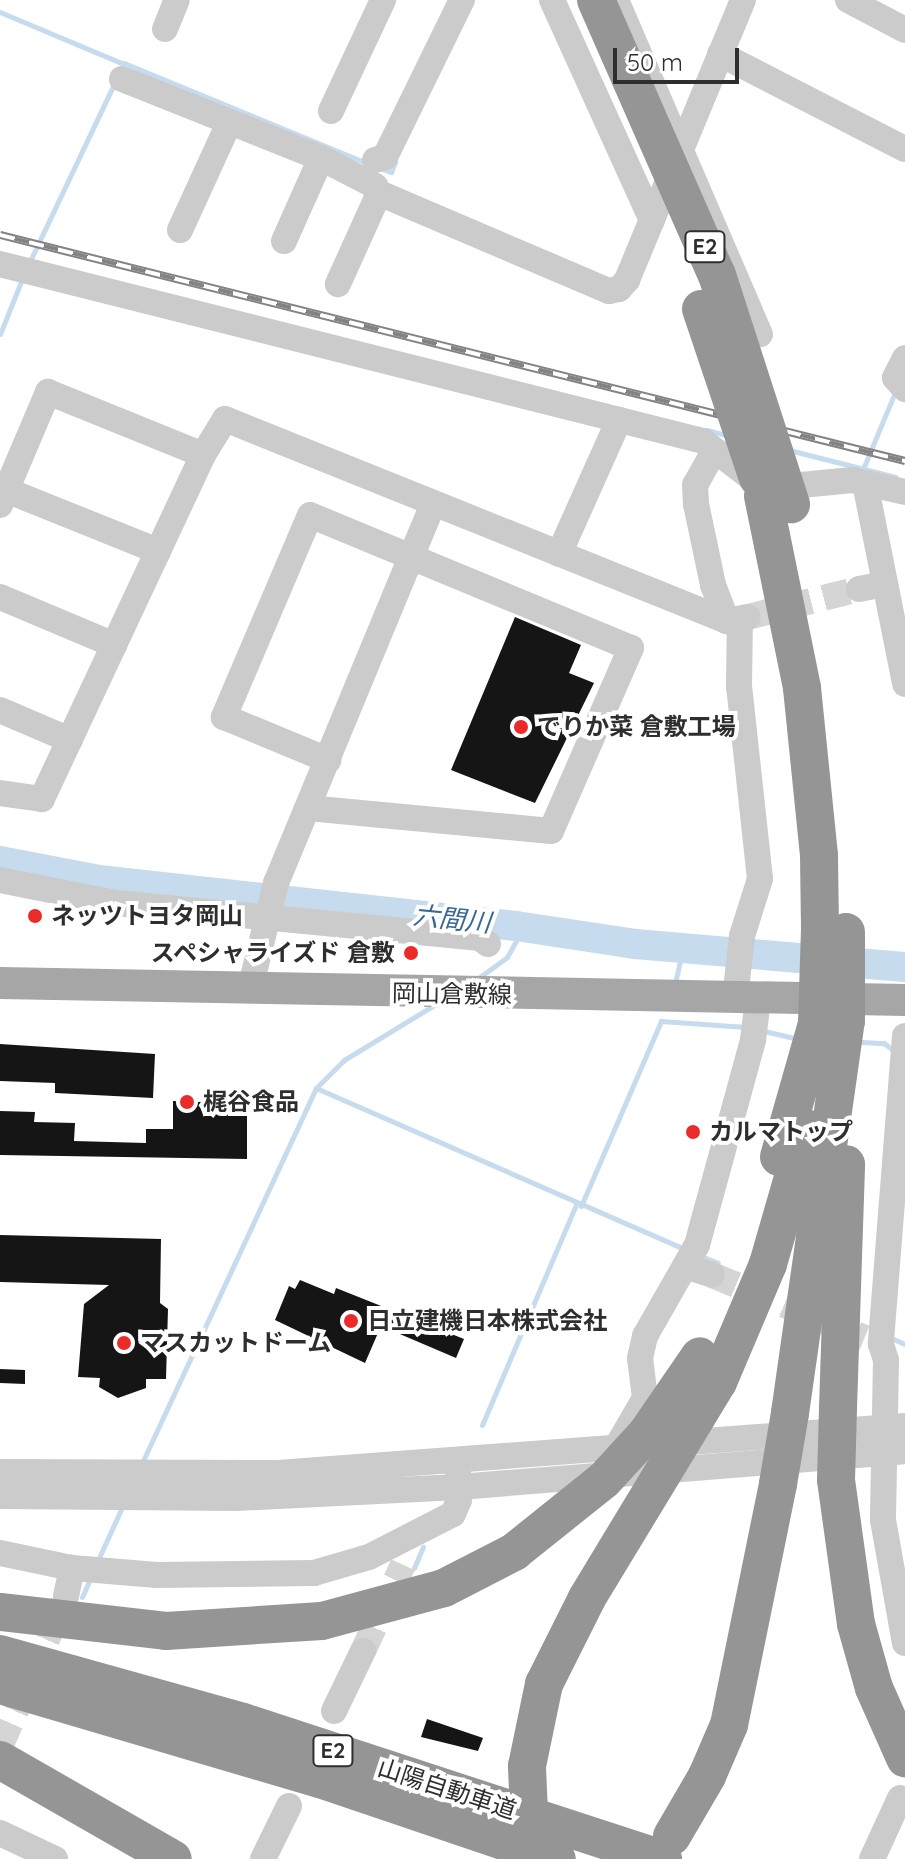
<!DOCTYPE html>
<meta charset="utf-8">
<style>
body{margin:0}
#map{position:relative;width:905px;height:1859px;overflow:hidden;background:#fff;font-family:Quicksand,"Noto Sans JP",sans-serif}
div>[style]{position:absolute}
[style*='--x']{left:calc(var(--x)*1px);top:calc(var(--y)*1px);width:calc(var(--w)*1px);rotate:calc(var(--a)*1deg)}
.stream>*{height:5px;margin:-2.5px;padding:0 2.5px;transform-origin:2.5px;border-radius:2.5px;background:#c6dbed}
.river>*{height:30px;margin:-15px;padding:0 15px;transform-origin:15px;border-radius:15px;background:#c6dbed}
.building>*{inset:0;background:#151515}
.minor-tunnel>*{height:26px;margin-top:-13px;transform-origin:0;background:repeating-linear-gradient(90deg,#d5d5d5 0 26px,transparent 0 39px)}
.minor>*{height:26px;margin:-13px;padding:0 13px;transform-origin:13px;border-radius:13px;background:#cbcbcb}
.major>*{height:32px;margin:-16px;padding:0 16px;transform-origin:16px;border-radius:16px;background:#a6a6a6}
.highway>*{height:38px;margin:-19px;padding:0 19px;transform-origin:19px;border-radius:19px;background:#959595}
.rail>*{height:8px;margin-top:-4px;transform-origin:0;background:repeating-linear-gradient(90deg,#fff 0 15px,#838383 0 30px);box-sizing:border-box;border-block:2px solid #838383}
.highway-bridge>*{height:38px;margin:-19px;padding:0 19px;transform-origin:19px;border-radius:19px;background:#959595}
.dots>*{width:22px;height:22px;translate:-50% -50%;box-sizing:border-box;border:4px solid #fff;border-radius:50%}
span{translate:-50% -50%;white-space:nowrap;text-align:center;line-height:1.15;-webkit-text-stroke:8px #fff;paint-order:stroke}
.shield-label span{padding:2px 6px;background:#fff;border:2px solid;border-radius:6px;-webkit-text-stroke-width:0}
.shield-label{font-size:22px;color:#2e2e2e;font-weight:700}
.poi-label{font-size:24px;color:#2e2e2e;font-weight:700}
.left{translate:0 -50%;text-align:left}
.right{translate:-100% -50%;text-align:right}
.street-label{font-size:24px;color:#2e2e2e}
.water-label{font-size:26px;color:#396993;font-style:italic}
.scale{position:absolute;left:613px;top:48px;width:126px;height:36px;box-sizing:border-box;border:4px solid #2e2e2e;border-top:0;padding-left:10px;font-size:24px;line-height:28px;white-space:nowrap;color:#2e2e2e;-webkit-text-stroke:6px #fff;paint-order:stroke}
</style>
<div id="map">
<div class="stream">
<div style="--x:0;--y:12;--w:134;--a:22.8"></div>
<div style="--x:124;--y:63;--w:263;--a:22.4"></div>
<div style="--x:380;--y:168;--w:12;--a:20"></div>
<div style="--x:391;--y:172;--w:11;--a:-68"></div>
<div style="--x:29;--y:263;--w:198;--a:-64.6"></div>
<div style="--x:0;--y:334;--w:59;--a:-68.2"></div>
<div style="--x:707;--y:430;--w:23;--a:15"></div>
<div style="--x:789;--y:450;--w:110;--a:14.2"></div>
<div style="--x:863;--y:469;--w:83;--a:-67.4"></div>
<div style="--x:477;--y:979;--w:37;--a:-36"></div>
<div style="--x:507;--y:957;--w:18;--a:-61"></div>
<div style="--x:516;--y:941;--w:15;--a:-90"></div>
<div style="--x:675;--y:983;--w:35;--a:-77"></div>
<div style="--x:764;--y:1031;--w:31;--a:13"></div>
<div style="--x:862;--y:1042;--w:22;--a:3"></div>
<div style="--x:884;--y:1043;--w:13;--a:39"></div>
<div style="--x:316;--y:1088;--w:403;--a:23.6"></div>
<div style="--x:581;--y:1206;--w:202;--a:-66.6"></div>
<div style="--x:661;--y:1021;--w:85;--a:4"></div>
<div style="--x:701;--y:1256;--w:18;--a:22"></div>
<div style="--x:889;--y:1337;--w:17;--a:24"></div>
<div style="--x:482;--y:1425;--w:239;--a:-66.9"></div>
<div style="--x:141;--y:1465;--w:416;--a:-65.1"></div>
<div style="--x:316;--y:1088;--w:40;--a:-45"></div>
<div style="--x:344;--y:1060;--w:105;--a:-31.4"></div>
<div style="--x:98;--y:1560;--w:58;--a:-65.6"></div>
<div style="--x:414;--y:1568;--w:23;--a:-67"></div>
<div style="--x:82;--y:1597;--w:22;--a:-66"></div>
</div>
<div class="river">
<div style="--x:0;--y:861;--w:101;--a:10.9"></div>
<div style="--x:99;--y:880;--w:420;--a:6.3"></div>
<div style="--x:516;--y:926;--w:120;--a:8.6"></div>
<div style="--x:635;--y:944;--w:271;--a:4.9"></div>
</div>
<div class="building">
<div style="clip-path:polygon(515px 617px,581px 645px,569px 673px,594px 683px,535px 803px,451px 770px)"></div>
<div style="clip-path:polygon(0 1044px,155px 1054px,153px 1098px,55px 1093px,55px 1083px,0 1081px)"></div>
<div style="clip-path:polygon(232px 1098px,247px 1099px,247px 1159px,0 1155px,0 1111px,35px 1112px,34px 1122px,75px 1123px,74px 1141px,146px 1143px,146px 1129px,173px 1129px,173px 1101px,232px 1103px)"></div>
<div style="clip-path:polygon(0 1235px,161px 1239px,160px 1303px,168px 1309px,166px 1379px,146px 1379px,146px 1388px,118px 1398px,99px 1387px,100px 1378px,78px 1377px,84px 1304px,109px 1285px,0 1282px)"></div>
<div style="clip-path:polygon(300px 1280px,334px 1294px,336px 1288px,464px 1339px,456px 1358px,381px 1326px,365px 1363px,275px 1320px,289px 1286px,295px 1289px)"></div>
<div style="clip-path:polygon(0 1369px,25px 1370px,25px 1384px,0 1383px)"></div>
<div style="clip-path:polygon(427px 1719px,483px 1738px,478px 1751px,421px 1737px)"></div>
</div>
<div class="minor-tunnel">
<div style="--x:748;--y:617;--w:114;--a:-14.2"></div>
<div style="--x:712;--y:1275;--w:165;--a:22.4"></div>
<div style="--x:363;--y:1651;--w:95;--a:-65.1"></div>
<div style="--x:0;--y:1747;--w:157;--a:-66.4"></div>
</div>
<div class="minor">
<div style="--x:552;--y:0;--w:242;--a:65.6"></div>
<div style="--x:616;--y:0;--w:364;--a:66.7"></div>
<div style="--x:848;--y:0;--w:64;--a:27.8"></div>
<div style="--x:165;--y:29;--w:31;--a:-68"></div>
<div style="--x:720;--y:54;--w:208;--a:27.2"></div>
<div style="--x:122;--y:79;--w:214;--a:21.7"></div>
<div style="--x:321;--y:158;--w:61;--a:27.4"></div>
<div style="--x:375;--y:186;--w:8;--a:60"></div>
<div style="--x:379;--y:193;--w:100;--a:114.3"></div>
<div style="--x:331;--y:111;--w:123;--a:-64.9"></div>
<div style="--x:375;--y:160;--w:10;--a:-17"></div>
<div style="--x:385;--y:157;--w:175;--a:-63.9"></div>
<div style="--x:379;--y:193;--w:250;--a:23.1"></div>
<div style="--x:609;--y:291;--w:10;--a:-11"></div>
<div style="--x:619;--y:289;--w:12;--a:-48"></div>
<div style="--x:627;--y:280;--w:303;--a:-67.5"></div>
<div style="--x:180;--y:230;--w:118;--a:-65.4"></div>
<div style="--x:284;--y:241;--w:91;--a:-66"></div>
<div style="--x:0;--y:264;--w:725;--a:14.13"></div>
<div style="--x:703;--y:441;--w:59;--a:37.5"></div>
<div style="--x:750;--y:477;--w:32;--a:18"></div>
<div style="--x:780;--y:487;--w:73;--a:-5.5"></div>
<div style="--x:853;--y:480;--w:53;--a:13"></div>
<div style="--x:905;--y:358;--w:22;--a:117"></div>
<div style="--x:895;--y:378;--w:15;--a:48"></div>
<div style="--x:714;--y:451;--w:39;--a:119"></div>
<div style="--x:695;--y:485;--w:19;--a:87"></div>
<div style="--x:696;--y:504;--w:83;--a:78.1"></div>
<div style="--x:713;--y:585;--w:39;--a:69"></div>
<div style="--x:203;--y:455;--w:42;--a:-58.6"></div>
<div style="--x:225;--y:419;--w:541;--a:21.92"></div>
<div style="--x:727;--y:621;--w:21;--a:-11"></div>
<div style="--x:865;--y:483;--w:205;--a:78.7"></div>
<div style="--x:6;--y:490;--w:164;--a:21.9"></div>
<div style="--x:0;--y:505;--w:123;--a:-67"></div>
<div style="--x:48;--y:392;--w:167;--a:22.1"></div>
<div style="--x:203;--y:455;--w:380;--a:115.1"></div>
<div style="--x:42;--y:799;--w:42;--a:-171.9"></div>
<div style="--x:559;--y:554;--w:147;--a:-65.9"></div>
<div style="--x:859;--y:589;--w:26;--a:-11"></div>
<div style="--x:0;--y:597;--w:124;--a:22.8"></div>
<div style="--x:0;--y:710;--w:76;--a:23.2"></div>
<div style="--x:308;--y:808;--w:244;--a:5.4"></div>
<div style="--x:551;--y:831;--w:200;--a:-66.4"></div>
<div style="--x:631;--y:648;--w:347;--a:-157.5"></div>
<div style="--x:310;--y:515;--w:220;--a:113.1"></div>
<div style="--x:224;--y:717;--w:113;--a:22.5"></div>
<div style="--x:0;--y:880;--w:118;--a:11.2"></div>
<div style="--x:116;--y:903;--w:366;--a:5.5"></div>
<div style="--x:480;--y:938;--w:10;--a:37"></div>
<div style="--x:250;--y:989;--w:109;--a:-76.2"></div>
<div style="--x:276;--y:883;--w:410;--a:-67.5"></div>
<div style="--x:735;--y:999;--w:63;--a:-83.7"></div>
<div style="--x:742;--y:936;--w:60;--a:-72.5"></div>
<div style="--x:760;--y:879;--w:193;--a:-96.2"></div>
<div style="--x:739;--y:687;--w:68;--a:-89.2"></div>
<div style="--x:905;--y:1036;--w:309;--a:94.5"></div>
<div style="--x:881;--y:1344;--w:17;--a:73"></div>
<div style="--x:886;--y:1360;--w:160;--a:91.1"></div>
<div style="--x:883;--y:1520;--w:125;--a:79.9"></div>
<div style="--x:688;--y:1267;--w:25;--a:18"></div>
<div style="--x:620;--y:1441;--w:50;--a:-59.8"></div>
<div style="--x:645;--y:1398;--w:40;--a:-97.1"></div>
<div style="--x:640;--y:1358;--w:23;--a:-77"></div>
<div style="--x:645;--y:1336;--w:105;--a:-60.3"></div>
<div style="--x:697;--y:1245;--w:213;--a:-74.7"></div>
<div style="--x:753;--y:1040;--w:41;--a:-83"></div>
<div style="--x:0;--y:1472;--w:278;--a:0.2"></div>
<div style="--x:278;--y:1473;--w:629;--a:-4.29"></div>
<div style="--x:0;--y:1496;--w:236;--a:0.5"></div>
<div style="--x:236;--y:1498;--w:223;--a:-2.8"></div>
<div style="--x:459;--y:1487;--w:447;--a:-4.6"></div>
<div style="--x:0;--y:1553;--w:74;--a:11.8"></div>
<div style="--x:72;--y:1568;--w:85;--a:4.7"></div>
<div style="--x:157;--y:1575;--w:157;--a:-0.7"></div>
<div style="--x:314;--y:1573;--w:57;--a:-16.2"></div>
<div style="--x:369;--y:1557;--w:94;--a:-27.1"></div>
<div style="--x:453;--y:1514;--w:15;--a:-67"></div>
<div style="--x:459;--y:1500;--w:30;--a:-92"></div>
<div style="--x:66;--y:1596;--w:29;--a:-78"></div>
<div style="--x:334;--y:1711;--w:67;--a:-64.2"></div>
<div style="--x:0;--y:1833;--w:61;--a:25.3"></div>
<div style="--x:263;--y:1859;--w:59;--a:-63.9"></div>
<div style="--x:872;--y:1859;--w:67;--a:-65.3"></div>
</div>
<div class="major">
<div style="--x:0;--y:983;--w:905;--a:1.08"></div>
</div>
<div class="highway">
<div style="--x:763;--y:496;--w:196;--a:78.5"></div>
<div style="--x:802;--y:688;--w:169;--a:84.2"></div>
<div style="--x:819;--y:856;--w:73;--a:89.2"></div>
<div style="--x:779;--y:1157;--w:138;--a:-74.1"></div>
<div style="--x:718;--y:1382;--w:128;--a:-67"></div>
<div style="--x:768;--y:1264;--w:141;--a:-73.9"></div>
<div style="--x:838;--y:1408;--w:244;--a:-88.1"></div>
<div style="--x:790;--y:1413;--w:396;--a:-81.9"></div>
<div style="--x:836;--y:1480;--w:145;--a:82.1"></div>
<div style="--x:856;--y:1624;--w:66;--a:74.3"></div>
<div style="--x:874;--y:1688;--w:77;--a:66.1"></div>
<div style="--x:0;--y:1612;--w:167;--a:6.5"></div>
<div style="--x:166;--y:1631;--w:156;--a:-3.7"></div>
<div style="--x:322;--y:1621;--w:126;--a:-15.1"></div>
<div style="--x:444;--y:1588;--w:79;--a:-27.2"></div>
<div style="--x:0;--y:1654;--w:252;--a:15.6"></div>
<div style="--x:243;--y:1722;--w:442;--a:18.1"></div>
<div style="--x:0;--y:1685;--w:334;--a:16.4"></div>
<div style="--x:320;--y:1779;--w:250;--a:18.7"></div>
<div style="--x:0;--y:1760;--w:199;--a:29.8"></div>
<div style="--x:672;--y:1836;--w:69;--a:-59.7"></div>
<div style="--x:707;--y:1776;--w:56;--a:-66.7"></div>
<div style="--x:729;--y:1725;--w:246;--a:-78.5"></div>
</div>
<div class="rail">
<div style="--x:0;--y:235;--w:933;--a:14.02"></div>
</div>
<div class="highway-bridge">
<div style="--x:596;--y:0;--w:300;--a:66.3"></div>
<div style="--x:717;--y:275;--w:241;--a:72.1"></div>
<div style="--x:701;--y:309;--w:178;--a:71.4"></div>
<div style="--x:846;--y:932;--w:89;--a:90"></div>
<div style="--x:817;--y:1024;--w:95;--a:-88.2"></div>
<div style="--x:836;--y:1480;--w:72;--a:-88.4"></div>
<div style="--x:778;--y:1484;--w:72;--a:-80.4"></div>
<div style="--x:514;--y:1552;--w:115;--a:-38.7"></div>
<div style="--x:604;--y:1480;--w:64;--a:-47.5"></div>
<div style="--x:647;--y:1433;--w:93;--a:-55.5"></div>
<div style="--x:531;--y:1859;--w:93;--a:-92.5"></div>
<div style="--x:527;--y:1766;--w:84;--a:-78.3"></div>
<div style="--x:544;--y:1684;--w:96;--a:-63.4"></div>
<div style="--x:587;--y:1598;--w:253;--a:-58.8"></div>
</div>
<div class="dots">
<div style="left:521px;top:727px;background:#eb2b29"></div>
<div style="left:35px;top:916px;background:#eb2b29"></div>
<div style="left:411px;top:953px;background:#eb2b29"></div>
<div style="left:187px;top:1102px;background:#eb2b29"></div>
<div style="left:693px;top:1132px;background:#eb2b29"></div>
<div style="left:351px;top:1321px;background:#eb2b29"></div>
<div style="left:124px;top:1343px;background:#eb2b29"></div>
</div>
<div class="shield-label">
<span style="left:705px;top:247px">E2</span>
<span style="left:333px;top:1751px">E2</span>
</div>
<div class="poi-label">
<span class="left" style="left:537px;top:727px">でりか菜 倉敷工場</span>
<span class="left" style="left:51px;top:916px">ネッツトヨタ岡山</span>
<span class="right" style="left:395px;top:953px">スペシャライズド 倉敷</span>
<span class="left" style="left:203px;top:1102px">梶谷食品</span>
<span class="left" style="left:709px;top:1132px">カルマトップ</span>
<span class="left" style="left:367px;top:1321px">日立建機日本株式会社</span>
<span class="left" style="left:140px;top:1343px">マスカットドーム</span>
</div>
<div class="street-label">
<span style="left:452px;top:994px;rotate:1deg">岡山倉敷線</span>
<span style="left:447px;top:1789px;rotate:18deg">山陽自動車道</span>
</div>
<div class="water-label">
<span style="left:452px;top:919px;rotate:6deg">六間川</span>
</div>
<div class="scale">50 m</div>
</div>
